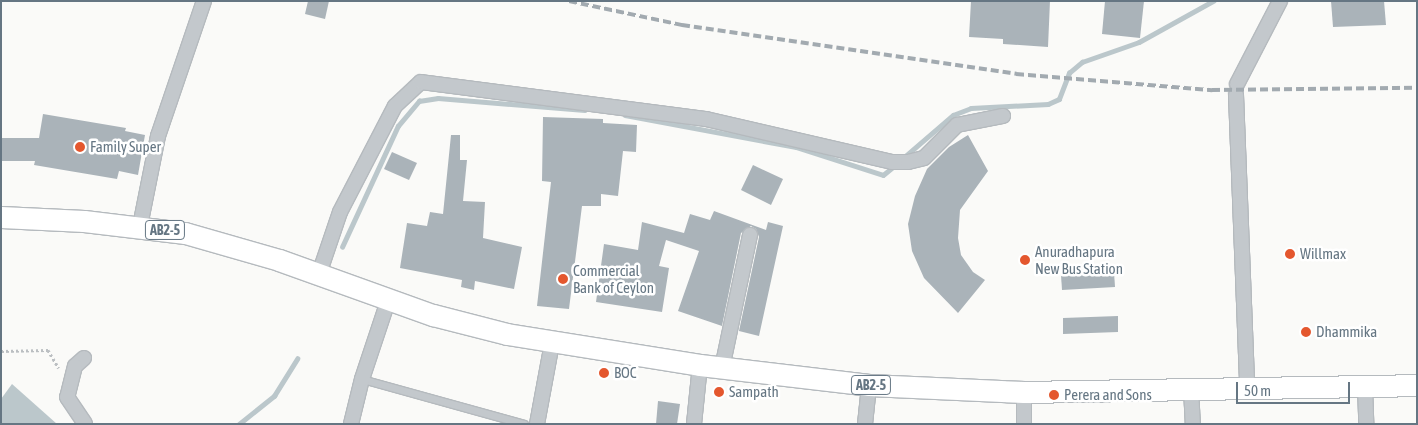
<!DOCTYPE html>
<style>
body{margin:0}
#map{position:relative;width:1418px;height:425px;overflow:hidden;background:#fafaf8;font-family:"Asap Condensed",sans-serif}
div>[style]{position:absolute}
[style*='--x']{left:calc(var(--x)*1px);top:calc(var(--y)*1px);width:calc(var(--w)*1px);rotate:calc(var(--a)*1deg)}
.water>*{inset:0;background:#bbc7cb}
.stream>*{height:4.5px;margin:-2.25px;padding:0 2.25px;transform-origin:2.25px;border-radius:2.25px;background:#bbc7cb}
.building>*{inset:0;background:#aab3b9}
.path>*{height:2.5px;margin-top:-1.25px;transform-origin:0;background:repeating-linear-gradient(90deg,#bbbfc2 0 2.5px,transparent 0 5px)}
.roads{filter:drop-shadow(1px 0 #b5babe) drop-shadow(-1px 0 #b5babe) drop-shadow(0 1px #b5babe) drop-shadow(0 -1px #b5babe)}
.lane>*{height:7px;margin:-3.5px;padding:0 3.5px;transform-origin:3.5px;border-radius:3.5px;background:#c3c8cc}
.street>*{height:14px;margin:-7px;padding:0 7px;transform-origin:7px;border-radius:7px;background:#c3c8cc}
.primary>*{height:21px;margin:-10.5px;padding:0 10.5px;transform-origin:10.5px;border-radius:10.5px;background:#fff}
.rail>*{height:4px;margin-top:-2px;transform-origin:0;background:repeating-linear-gradient(90deg,#a2aab0 0 8px,transparent 0 12px)}
.dots>*{width:14px;height:14px;translate:-50% -50%;box-sizing:border-box;border:2px solid #fff;border-radius:50%}
span{translate:-50% -50%;white-space:nowrap;text-align:center;line-height:1.15;-webkit-text-stroke:5px #fff;paint-order:stroke}
.shield-label span{padding:1px 4px;background:#fff;border:1px solid;border-radius:4px;-webkit-text-stroke-width:0}
.shield-label{font-size:14px;color:#657683;font-weight:700}
.poi-label{font-size:15px;color:#657683}
.left{translate:0 -50%;text-align:left}
.frame{position:absolute;inset:0;border:2px solid #657683;pointer-events:none}
.scale{position:absolute;left:1236px;top:382px;width:114px;height:22px;box-sizing:border-box;border:2px solid #657683;border-top:0;padding-left:6px;font-size:15px;line-height:18px;white-space:nowrap;color:#657683;-webkit-text-stroke:4px #fff;paint-order:stroke}
</style>
<div id="map">
<div class="water">
<div style="clip-path:polygon(12px 384px,57px 424px,1px 424px,1px 399px)"></div>
</div>
<div class="stream">
<div style="--x:625;--y:115;--w:174;--a:10.6"></div>
<div style="--x:796;--y:147;--w:91;--a:17.8"></div>
<div style="--x:883;--y:175;--w:14;--a:-39"></div>
<div style="--x:902;--y:159;--w:67;--a:-40.8"></div>
<div style="--x:953;--y:115;--w:19;--a:-21"></div>
<div style="--x:971;--y:108;--w:77;--a:-3"></div>
<div style="--x:1048;--y:104;--w:12;--a:-24"></div>
<div style="--x:1059;--y:99;--w:28;--a:-69"></div>
<div style="--x:1069;--y:73;--w:17;--a:-40"></div>
<div style="--x:1082;--y:62;--w:60;--a:-19.3"></div>
<div style="--x:1139;--y:42;--w:85;--a:-29"></div>
<div style="--x:342;--y:247;--w:133;--a:-65.2"></div>
<div style="--x:398;--y:126;--w:33;--a:-50"></div>
<div style="--x:419;--y:101;--w:19;--a:-9"></div>
<div style="--x:438;--y:98;--w:147;--a:4.7"></div>
<div style="--x:239;--y:424;--w:45;--a:-38.7"></div>
<div style="--x:274;--y:396;--w:44;--a:-58.1"></div>
</div>
<div class="building">
<div style="clip-path:polygon(308px 1px,329px 1px,325px 19px,305px 14px)"></div>
<div style="clip-path:polygon(971px 1px,1050px 1px,1048px 47px,1003px 44px,1003px 39px,969px 37px)"></div>
<div style="clip-path:polygon(1105px 1px,1144px 1px,1140px 38px,1102px 34px)"></div>
<div style="clip-path:polygon(1331px 1px,1384px 1px,1386px 25px,1333px 27px)"></div>
<div style="clip-path:polygon(43px 114px,126px 128px,125px 131px,145px 135px,138px 175px,119px 171px,117px 179px,34px 165px,35px 161px,1px 161px,1px 138px,39px 138px)"></div>
<div style="clip-path:polygon(543px 117px,603px 119px,603px 123px,637px 125px,636px 152px,623px 151px,618px 196px,601px 194px,601px 206px,582px 206px,569px 309px,537px 306px,551px 182px,542px 181px)"></div>
<div style="clip-path:polygon(451px 135px,460px 135px,460px 160px,467px 160px,463px 201px,485px 202px,483px 238px,522px 247px,514px 289px,475px 281px,474px 290px,461px 287px,462px 280px,400px 268px,407px 223px,427px 226px,430px 212px,443px 214px)"></div>
<div style="clip-path:polygon(968px 135px,988px 171px,960px 210px,958px 238px,961px 255px,973px 272px,985px 280px,958px 313px,924px 278px,912px 251px,908px 224px,915px 196px,927px 169px,949px 147px)"></div>
<div style="clip-path:polygon(392px 152px,417px 163px,409px 180px,384px 169px)"></div>
<div style="clip-path:polygon(753px 165px,783px 179px,771px 205px,741px 190px)"></div>
<div style="clip-path:polygon(714px 211px,766px 230px,768px 222px,783px 226px,759px 336px,739px 331px,759px 237px,756px 229px,751px 226px,741px 233px,722px 326px,678px 311px,699px 251px,666px 240px,659px 266px,669px 268px,662px 312px,596px 302px,604px 244px,638px 250px,642px 222px,684px 233px,690px 214px,710px 220px)"></div>
<div style="clip-path:polygon(1114px 272px,1115px 287px,1062px 290px,1061px 275px)"></div>
<div style="clip-path:polygon(1118px 316px,1118px 332px,1063px 334px,1063px 318px)"></div>
<div style="clip-path:polygon(658px 401px,680px 404px,677px 424px,656px 424px)"></div>
</div>
<div class="path">
<div style="--x:1;--y:351;--w:47;--a:-1.2"></div>
<div style="--x:48;--y:350;--w:21;--a:59"></div>
</div>
<div class="roads">
<div class="lane">
<div style="--x:362;--y:379;--w:168;--a:15.5"></div>
</div>
<div class="street">
<div style="--x:1237;--y:84;--w:93;--a:-62.6"></div>
<div style="--x:1236;--y:95;--w:293;--a:87.8"></div>
<div style="--x:140;--y:226;--w:92;--a:-78.7"></div>
<div style="--x:158;--y:136;--w:143;--a:-71.2"></div>
<div style="--x:319;--y:274;--w:65;--a:-71.3"></div>
<div style="--x:340;--y:212;--w:119;--a:-62.6"></div>
<div style="--x:395;--y:106;--w:35;--a:-43"></div>
<div style="--x:421;--y:82;--w:287;--a:7.4"></div>
<div style="--x:706;--y:119;--w:191;--a:13"></div>
<div style="--x:892;--y:162;--w:16;--a:0"></div>
<div style="--x:908;--y:162;--w:16;--a:-14"></div>
<div style="--x:924;--y:158;--w:47;--a:-45"></div>
<div style="--x:957;--y:125;--w:47;--a:-11.1"></div>
<div style="--x:84;--y:358;--w:12;--a:138"></div>
<div style="--x:75;--y:366;--w:32;--a:104"></div>
<div style="--x:67;--y:397;--w:32;--a:56"></div>
<div style="--x:722;--y:368;--w:136;--a:-78.1"></div>
<div style="--x:1365;--y:386;--w:38;--a:88"></div>
<div style="--x:1191;--y:389;--w:35;--a:87"></div>
<div style="--x:1024;--y:392;--w:32;--a:90"></div>
<div style="--x:351;--y:424;--w:46;--a:-76.3"></div>
<div style="--x:362;--y:379;--w:82;--a:-71.6"></div>
<div style="--x:537;--y:424;--w:82;--a:-79.5"></div>
<div style="--x:694;--y:424;--w:59;--a:-84.2"></div>
<div style="--x:865;--y:424;--w:39;--a:-84"></div>
</div>
<div class="primary">
<div style="--x:1;--y:217;--w:83;--a:2.8"></div>
<div style="--x:84;--y:221;--w:102;--a:6.8"></div>
<div style="--x:185;--y:233;--w:98;--a:16"></div>
<div style="--x:279;--y:260;--w:164;--a:19.7"></div>
<div style="--x:433;--y:315;--w:76;--a:14.4"></div>
<div style="--x:507;--y:334;--w:195;--a:9.1"></div>
<div style="--x:700;--y:365;--w:170;--a:6.7"></div>
<div style="--x:869;--y:385;--w:155;--a:2.6"></div>
<div style="--x:1024;--y:392;--w:393;--a:-1"></div>
</div>
</div>
<div class="rail">
<div style="--x:569;--y:1;--w:116;--a:12"></div>
<div style="--x:682;--y:25;--w:338;--a:8.3"></div>
<div style="--x:1016;--y:74;--w:197;--a:4.7"></div>
<div style="--x:1212;--y:90;--w:205;--a:-0.6"></div>
</div>
<div class="dots">
<div style="left:80px;top:147px;background:#e4572e"></div>
<div style="left:1290px;top:254px;background:#e4572e"></div>
<div style="left:1025px;top:260px;background:#e4572e"></div>
<div style="left:563px;top:279px;background:#e4572e"></div>
<div style="left:1306px;top:332px;background:#e4572e"></div>
<div style="left:604px;top:373px;background:#e4572e"></div>
<div style="left:719px;top:392px;background:#e4572e"></div>
<div style="left:1054px;top:395px;background:#e4572e"></div>
</div>
<div class="shield-label">
<span style="left:165px;top:230px">AB2-5</span>
<span style="left:871px;top:385px">AB2-5</span>
</div>
<div class="poi-label">
<span class="left" style="left:90px;top:147px">Family Super</span>
<span class="left" style="left:1035px;top:260px">Anuradhapura<br>New Bus Station</span>
<span class="left" style="left:1300px;top:254px">Willmax</span>
<span class="left" style="left:573px;top:279px">Commercial<br>Bank of Ceylon</span>
<span class="left" style="left:1316px;top:332px">Dhammika</span>
<span class="left" style="left:614px;top:373px">BOC</span>
<span class="left" style="left:729px;top:392px">Sampath</span>
<span class="left" style="left:1064px;top:395px">Perera and Sons</span>
</div>
<div class="frame"></div>
<div class="scale">50 m</div>
</div>
